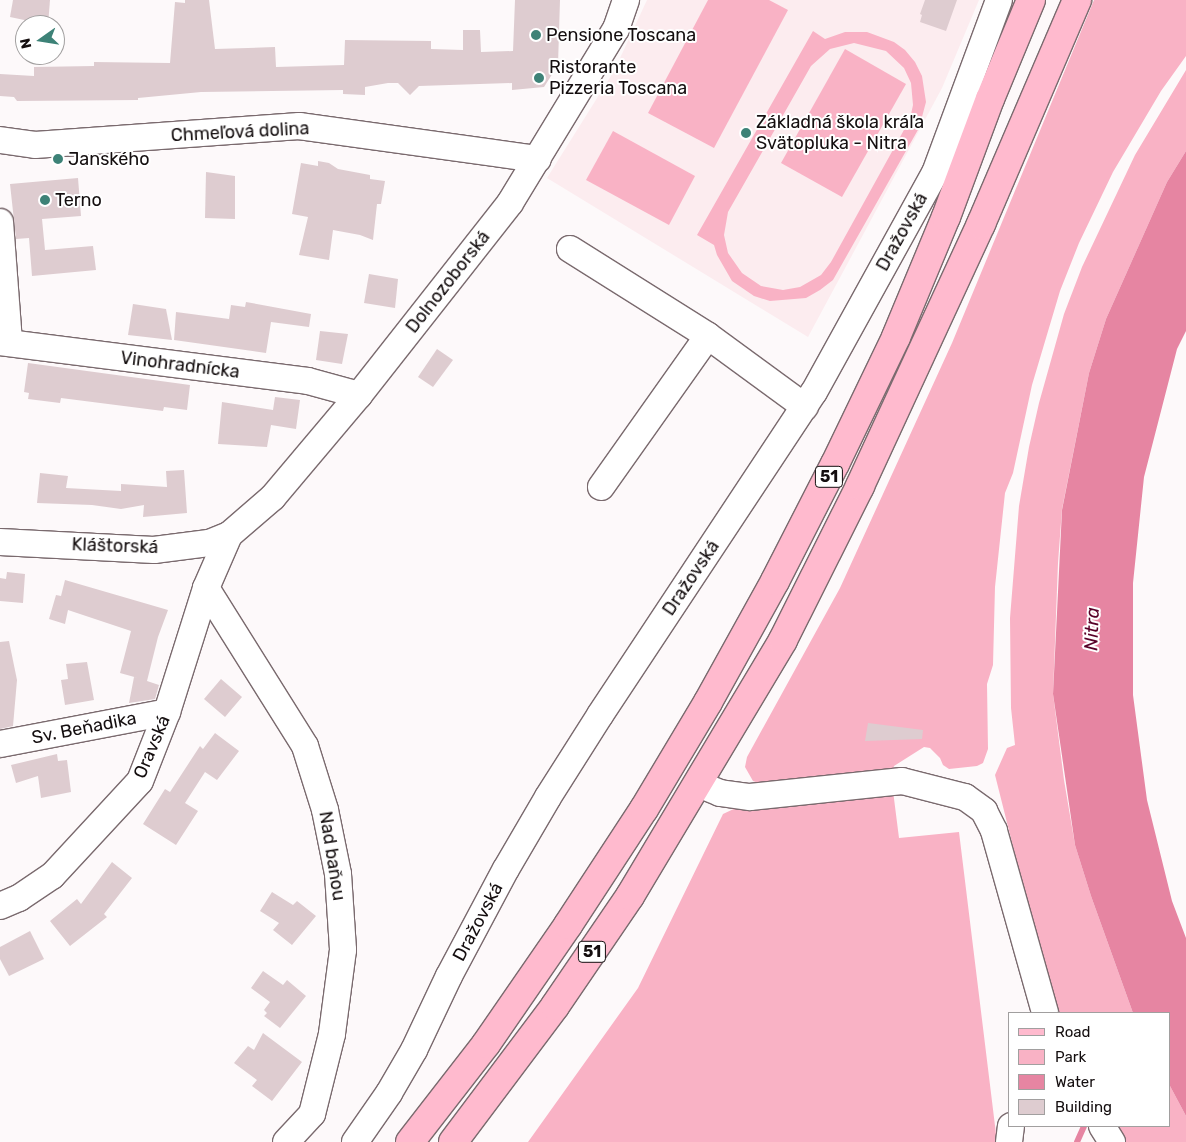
<!DOCTYPE html>
<meta charset="utf-8">
<style>
body{margin:0}
#map{position:relative;width:1186px;height:1142px;overflow:hidden;background:#fdf9fa;font-family:Rubik,sans-serif}
div>[style]{position:absolute}
[style*='--x']{left:calc(var(--x)*1px);top:calc(var(--y)*1px);width:calc(var(--w)*1px);rotate:calc(var(--a)*1deg)}
.built>*{inset:0;background:#fcecef}
.green>*{inset:0;background:#f9b2c5}
.water>*{inset:0;background:#e685a2}
.stream>*{height:6px;margin:-3px;padding:0 3px;transform-origin:3px;border-radius:3px;background:#e685a2}
.building>*{inset:0;background:#deccd0}
.roads{filter:drop-shadow(1px 0 #7a6a6e) drop-shadow(-1px 0 #7a6a6e) drop-shadow(0 1px #7a6a6e) drop-shadow(0 -1px #7a6a6e)}
.minor>*{height:26px;margin:-13px;padding:0 13px;transform-origin:13px;border-radius:13px;background:#fff}
.major>*{height:28px;margin:-14px;padding:0 14px;transform-origin:14px;border-radius:14px;background:#ffbace}
.dots>*{width:14px;height:14px;translate:-50% -50%;box-sizing:border-box;border:2px solid #fff;border-radius:50%}
span{translate:-50% -50%;white-space:nowrap;text-align:center;line-height:1.15;-webkit-text-stroke:4px #fff;paint-order:stroke}
.shield-label span{padding:1px 4px;background:#fff;border:1px solid;border-radius:4px;-webkit-text-stroke-width:0}
.shield-label{font-size:16px;color:#140e0f;font-weight:700}
.poi-label{font-size:18px;color:#140e0f}
.left{translate:0 -50%;text-align:left}
.street-label{font-size:18px;color:#140e0f}
.water-label{font-size:19px;color:#580028;font-style:italic}
.legend{position:absolute;left:1008px;top:1012px;width:162px;height:115px;box-sizing:border-box;background:#fff;border:1px solid #a19f9f;margin:0;padding:6px 9px;list-style:none;font-size:15px;color:#140e0f}
.legend li{display:flex;align-items:center;gap:10px;height:25px}
.legend b{width:25px;border:1px solid #a19f9f}
.north{position:absolute;left:15px;top:15px;width:50px;height:50px;box-sizing:border-box;background:#fff;border:1px solid #a19f9f;border-radius:50%;rotate:257deg;font-size:14px;font-weight:700;line-height:20px;text-align:center;color:#140e0f}
.north::after{content:'';display:block;margin:auto;width:18px;height:22px;background:#3d8277;clip-path:polygon(50% 0,100% 100%,50% 72%,0 100%)}
</style>
<div id="map">
<div class="built">
<div style="clip-path:polygon(647px 0,979px 0,942px 88px,808px 337px,547px 178px,614px 71px)"></div>
</div>
<div class="green">
<div style="clip-path:polygon(708px 0,769px 0,788px 10px,714px 148px,648px 113px)"></div>
<div style="clip-path:polygon(1094px 0,1186px 0,1186px 56px,1161px 91px,1113px 172px,1079px 243px,1060px 291px,1032px 385px,1013px 473px,1005px 493px,995px 587px,993px 665px,987px 684px,988px 749px,983px 763px,977px 766px,949px 769px,943px 765px,940px 758px,930px 748px,924px 747px,894px 766px,891px 775px,899px 838px,959px 832px,997px 1142px,528px 1142px,638px 988px,723px 814px,783px 786px,764px 785px,753px 781px,745px 767px,747px 757px,840px 588px,952px 343px)"></div>
<div style="clip-path:polygon(evenodd,813px 31px,825px 39px,845px 32px,867px 32px,894px 42px,905px 50px,915px 62px,922px 76px,926px 102px,919px 128px,833px 280px,820px 290px,806px 298px,770px 301px,754px 296px,732px 281px,717px 255px,714px 245px,697px 235px,813px 31px,854px 43px,886px 51px,904px 68px,911px 83px,913px 105px,910px 119px,831px 262px,821px 275px,800px 287px,783px 290px,761px 286px,742px 273px,728px 253px,724px 235px,728px 212px,811px 66px,830px 49px,854px 43px)"></div>
<div style="clip-path:polygon(845px 49px,906px 84px,842px 197px,781px 163px)"></div>
<div style="clip-path:polygon(1186px 70px,1186px 151px,1167px 182px,1106px 319px,1089px 373px,1062px 509px,1058px 563px,1053px 694px,1064px 780px,1075px 845px,1091px 896px,1133px 1013px,1055px 1013px,995px 775px,1007px 748px,1015px 745px,1011px 708px,1010px 618px,1019px 506px,1029px 447px,1039px 403px,1064px 314px,1082px 267px,1135px 155px)"></div>
<div style="clip-path:polygon(613px 131px,695px 176px,669px 225px,586px 180px)"></div>
<div style="clip-path:polygon(1170px 1086px,1186px 1116px,1186px 1142px,1126px 1142px,1116px 1126px,1170px 1126px)"></div>
</div>
<div class="water">
<div style="clip-path:polygon(1186px 151px,1186px 331px,1177px 349px,1144px 477px,1133px 583px,1133px 695px,1147px 800px,1172px 901px,1186px 938px,1186px 1116px,1170px 1086px,1170px 1013px,1133px 1013px,1091px 896px,1075px 845px,1053px 694px,1062px 510px,1089px 373px,1106px 319px,1167px 182px)"></div>
</div>
<div class="stream">
<div style="--x:1077;--y:1142;--w:17;--a:-66"></div>
</div>
<div class="building">
<div style="clip-path:polygon(13px 0,50px 0,48px 25px,10px 17px)"></div>
<div style="clip-path:polygon(185px 0,209px 0,215px 49px,275px 47px,276px 67px,344px 65px,345px 40px,431px 41px,431px 49px,463px 50px,463px 30px,480px 30px,481px 52px,513px 51px,515px 0,560px 0,558px 65px,544px 87px,512px 90px,512px 83px,419px 86px,410px 95px,398px 83px,388px 83px,365px 87px,365px 95px,343px 94px,343px 90px,201px 92px,138px 98px,138px 100px,17px 101px,14px 97px,0 96px,0 74px,34px 76px,34px 67px,94px 66px,94px 62px,170px 63px,175px 2px,185px 3px)"></div>
<div style="clip-path:polygon(925px 0,957px 0,946px 31px,920px 22px,922px 15px,920px 14px)"></div>
<div style="clip-path:polygon(318px 161px,329px 163px,338px 169px,370px 175px,370px 179px,385px 181px,381px 204px,377px 204px,373px 240px,360px 235px,333px 230px,329px 260px,299px 255px,308px 217px,292px 214px,301px 163px,318px 166px)"></div>
<div style="clip-path:polygon(206px 172px,235px 176px,235px 219px,205px 218px)"></div>
<div style="clip-path:polygon(78px 178px,81px 216px,42px 219px,45px 250px,93px 246px,96px 270px,32px 276px,29px 238px,16px 239px,10px 184px)"></div>
<div style="clip-path:polygon(369px 274px,398px 279px,395px 308px,364px 303px)"></div>
<div style="clip-path:polygon(246px 302px,311px 314px,309px 327px,271px 322px,266px 353px,174px 340px,176px 312px,229px 319px,231px 305px,245px 307px)"></div>
<div style="clip-path:polygon(133px 304px,166px 309px,172px 340px,128px 335px)"></div>
<div style="clip-path:polygon(320px 331px,348px 334px,342px 364px,316px 360px)"></div>
<div style="clip-path:polygon(437px 349px,453px 360px,433px 387px,418px 377px)"></div>
<div style="clip-path:polygon(28px 363px,190px 385px,187px 410px,164px 407px,163px 411px,61px 398px,60px 403px,28px 399px,29px 393px,24px 392px)"></div>
<div style="clip-path:polygon(275px 397px,300px 400px,296px 429px,271px 425px,267px 447px,218px 444px,222px 402px,273px 410px)"></div>
<div style="clip-path:polygon(184px 470px,187px 513px,143px 517px,144px 505px,121px 509px,92px 505px,37px 503px,40px 473px,68px 476px,66px 488px,121px 491px,121px 484px,167px 487px,166px 471px)"></div>
<div style="clip-path:polygon(7px 572px,25px 574px,23px 603px,0 601px,0 578px,6px 579px)"></div>
<div style="clip-path:polygon(65px 580px,168px 610px,158px 637px,147px 681px,159px 685px,155px 699px,129px 703px,134px 677px,138px 678px,120px 673px,131px 631px,68px 610px,65px 624px,49px 619px,56px 595px,61px 596px)"></div>
<div style="clip-path:polygon(9px 641px,17px 680px,13px 726px,0 729px,0 642px)"></div>
<div style="clip-path:polygon(87px 662px,94px 700px,65px 705px,61px 680px,68px 679px,66px 664px)"></div>
<div style="clip-path:polygon(221px 679px,242px 697px,225px 717px,204px 699px)"></div>
<div style="clip-path:polygon(868px 723px,923px 730px,922px 739px,865px 741px)"></div>
<div style="clip-path:polygon(215px 733px,239px 751px,217px 780px,205px 772px,185px 803px,198px 811px,176px 845px,143px 824px,165px 789px,170px 792px,200px 746px,203px 749px)"></div>
<div style="clip-path:polygon(57px 754px,58px 761px,67px 760px,71px 792px,41px 798px,38px 776px,16px 783px,11px 765px)"></div>
<div style="clip-path:polygon(112px 862px,132px 878px,104px 914px,107px 917px,70px 946px,50px 921px,77px 899px,81px 904px)"></div>
<div style="clip-path:polygon(272px 892px,293px 905px,297px 901px,316px 916px,292px 945px,273px 930px,279px 923px,260px 911px)"></div>
<div style="clip-path:polygon(30px 931px,44px 959px,9px 976px,0 959px,0 947px)"></div>
<div style="clip-path:polygon(263px 971px,283px 985px,287px 980px,306px 996px,280px 1028px,264px 1016px,267px 1013px,264px 1010px,270px 1002px,251px 988px)"></div>
<div style="clip-path:polygon(263px 1033px,302px 1062px,272px 1101px,252px 1086px,257px 1080px,234px 1063px,248px 1046px,254px 1050px)"></div>
</div>
<div class="roads">
<div class="minor">
<div style="--x:0;--y:140;--w:35;--a:8"></div>
<div style="--x:35;--y:145;--w:265;--a:-4.1"></div>
<div style="--x:299;--y:126;--w:241;--a:7.9"></div>
<div style="--x:0;--y:222;--w:121;--a:85.7"></div>
<div style="--x:570;--y:249;--w:163;--a:32.2"></div>
<div style="--x:0;--y:342;--w:310;--a:7.2"></div>
<div style="--x:308;--y:381;--w:53;--a:15.4"></div>
<div style="--x:601;--y:487;--w:185;--a:-54.7"></div>
<div style="--x:708;--y:336;--w:120;--a:36.2"></div>
<div style="--x:0;--y:542;--w:154;--a:3"></div>
<div style="--x:154;--y:550;--w:55;--a:-7.3"></div>
<div style="--x:209;--y:543;--w:22;--a:-22"></div>
<div style="--x:229;--y:535;--w:58;--a:-40.8"></div>
<div style="--x:273;--y:497;--w:133;--a:-49.9"></div>
<div style="--x:359;--y:395;--w:244;--a:-51.8"></div>
<div style="--x:510;--y:203;--w:204;--a:-58.7"></div>
<div style="--x:616;--y:29;--w:31;--a:-71"></div>
<div style="--x:206;--y:588;--w:186;--a:57.9"></div>
<div style="--x:305;--y:746;--w:67;--a:72.6"></div>
<div style="--x:325;--y:810;--w:65;--a:78.5"></div>
<div style="--x:338;--y:874;--w:76;--a:86.2"></div>
<div style="--x:343;--y:950;--w:85;--a:97.5"></div>
<div style="--x:332;--y:1034;--w:82;--a:104"></div>
<div style="--x:312;--y:1114;--w:38;--a:133"></div>
<div style="--x:0;--y:744;--w:170;--a:-10.8"></div>
<div style="--x:698;--y:784;--w:24;--a:22"></div>
<div style="--x:720;--y:793;--w:30;--a:8"></div>
<div style="--x:750;--y:797;--w:153;--a:-6"></div>
<div style="--x:902;--y:781;--w:65;--a:14.3"></div>
<div style="--x:965;--y:797;--w:24;--a:36"></div>
<div style="--x:984;--y:811;--w:22;--a:63"></div>
<div style="--x:994;--y:831;--w:189;--a:74.3"></div>
<div style="--x:0;--y:906;--w:21;--a:-23"></div>
<div style="--x:19;--y:898;--w:40;--a:-34"></div>
<div style="--x:52;--y:876;--w:129;--a:-47.2"></div>
<div style="--x:140;--y:781;--w:74;--a:-68.6"></div>
<div style="--x:167;--y:712;--w:130;--a:-72.5"></div>
<div style="--x:206;--y:588;--w:58;--a:-66.5"></div>
<div style="--x:1102;--y:1126;--w:19;--a:58"></div>
<div style="--x:355;--y:1142;--w:60;--a:-55.2"></div>
<div style="--x:389;--y:1093;--w:50;--a:-59.8"></div>
<div style="--x:414;--y:1050;--w:82;--a:-64.7"></div>
<div style="--x:449;--y:976;--w:121;--a:-62"></div>
<div style="--x:506;--y:869;--w:83;--a:-59.7"></div>
<div style="--x:548;--y:797;--w:97;--a:-57.6"></div>
<div style="--x:600;--y:715;--w:387;--a:-56.5"></div>
<div style="--x:814;--y:392;--w:250;--a:-61.1"></div>
<div style="--x:935;--y:173;--w:184;--a:-69.7"></div>
<div style="--x:1009;--y:1142;--w:16;--a:-83"></div>
</div>
<div class="major">
<div style="--x:410;--y:1142;--w:124;--a:-52.2"></div>
<div style="--x:486;--y:1044;--w:145;--a:-55.4"></div>
<div style="--x:568;--y:925;--w:139;--a:-56.8"></div>
<div style="--x:644;--y:809;--w:125;--a:-59.1"></div>
<div style="--x:708;--y:702;--w:138;--a:-61"></div>
<div style="--x:775;--y:581;--w:131;--a:-62.9"></div>
<div style="--x:835;--y:464;--w:141;--a:-64.3"></div>
<div style="--x:896;--y:337;--w:130;--a:-67.4"></div>
<div style="--x:946;--y:217;--w:126;--a:-69.6"></div>
<div style="--x:990;--y:99;--w:107;--a:-67.5"></div>
<div style="--x:453;--y:1142;--w:170;--a:-53.1"></div>
<div style="--x:555;--y:1006;--w:133;--a:-55.7"></div>
<div style="--x:630;--y:896;--w:298;--a:-59.1"></div>
<div style="--x:783;--y:640;--w:172;--a:-63.4"></div>
<div style="--x:860;--y:486;--w:289;--a:-65.2"></div>
<div style="--x:981;--y:224;--w:244;--a:-66.8"></div>
</div>
</div>
<div class="dots">
<div style="left:536px;top:35px;background:#3d8277"></div>
<div style="left:539px;top:78px;background:#3d8277"></div>
<div style="left:746px;top:133px;background:#3d8277"></div>
<div style="left:58px;top:159px;background:#3d8277"></div>
<div style="left:45px;top:200px;background:#3d8277"></div>
</div>
<div class="shield-label">
<span style="left:829px;top:477px">51</span>
<span style="left:592px;top:952px">51</span>
</div>
<div class="poi-label">
<span class="left" style="left:546px;top:35px">Pensione Toscana</span>
<span class="left" style="left:549px;top:78px">Ristorante<br>Pizzeria Toscana</span>
<span class="left" style="left:756px;top:133px">Základná škola kráľa<br>Svätopluka - Nitra</span>
<span class="left" style="left:68px;top:159px">Janského</span>
<span class="left" style="left:55px;top:200px">Terno</span>
</div>
<div class="street-label">
<span style="left:240px;top:132px;rotate:-3deg">Chmeľová dolina</span>
<span style="left:902px;top:232px;rotate:-61deg">Dražovská</span>
<span style="left:448px;top:282px;rotate:-52deg">Dolnozoborská</span>
<span style="left:180px;top:365px;rotate:7deg">Vinohradnícka</span>
<span style="left:115px;top:546px;rotate:2deg">Kláštorská</span>
<span style="left:691px;top:578px;rotate:-56deg">Dražovská</span>
<span style="left:84px;top:728px;rotate:-11deg">Sv. Beňadika</span>
<span style="left:152px;top:747px;rotate:-67deg">Oravská</span>
<span style="left:332px;top:856px;rotate:81deg">Nad baňou</span>
<span style="left:478px;top:922px;rotate:-62deg">Dražovská</span>
</div>
<div class="water-label">
<span style="left:1092px;top:629px;rotate:-88deg">Nitra</span>
</div>
<ul class="legend">
<li><b style="height:6px;background:#ffbace"></b>Road</li>
<li><b style="height:14px;background:#f9b2c5"></b>Park</li>
<li><b style="height:14px;background:#e685a2"></b>Water</li>
<li><b style="height:14px;background:#deccd0"></b>Building</li>
</ul>
<div class="north">N</div>
</div>
